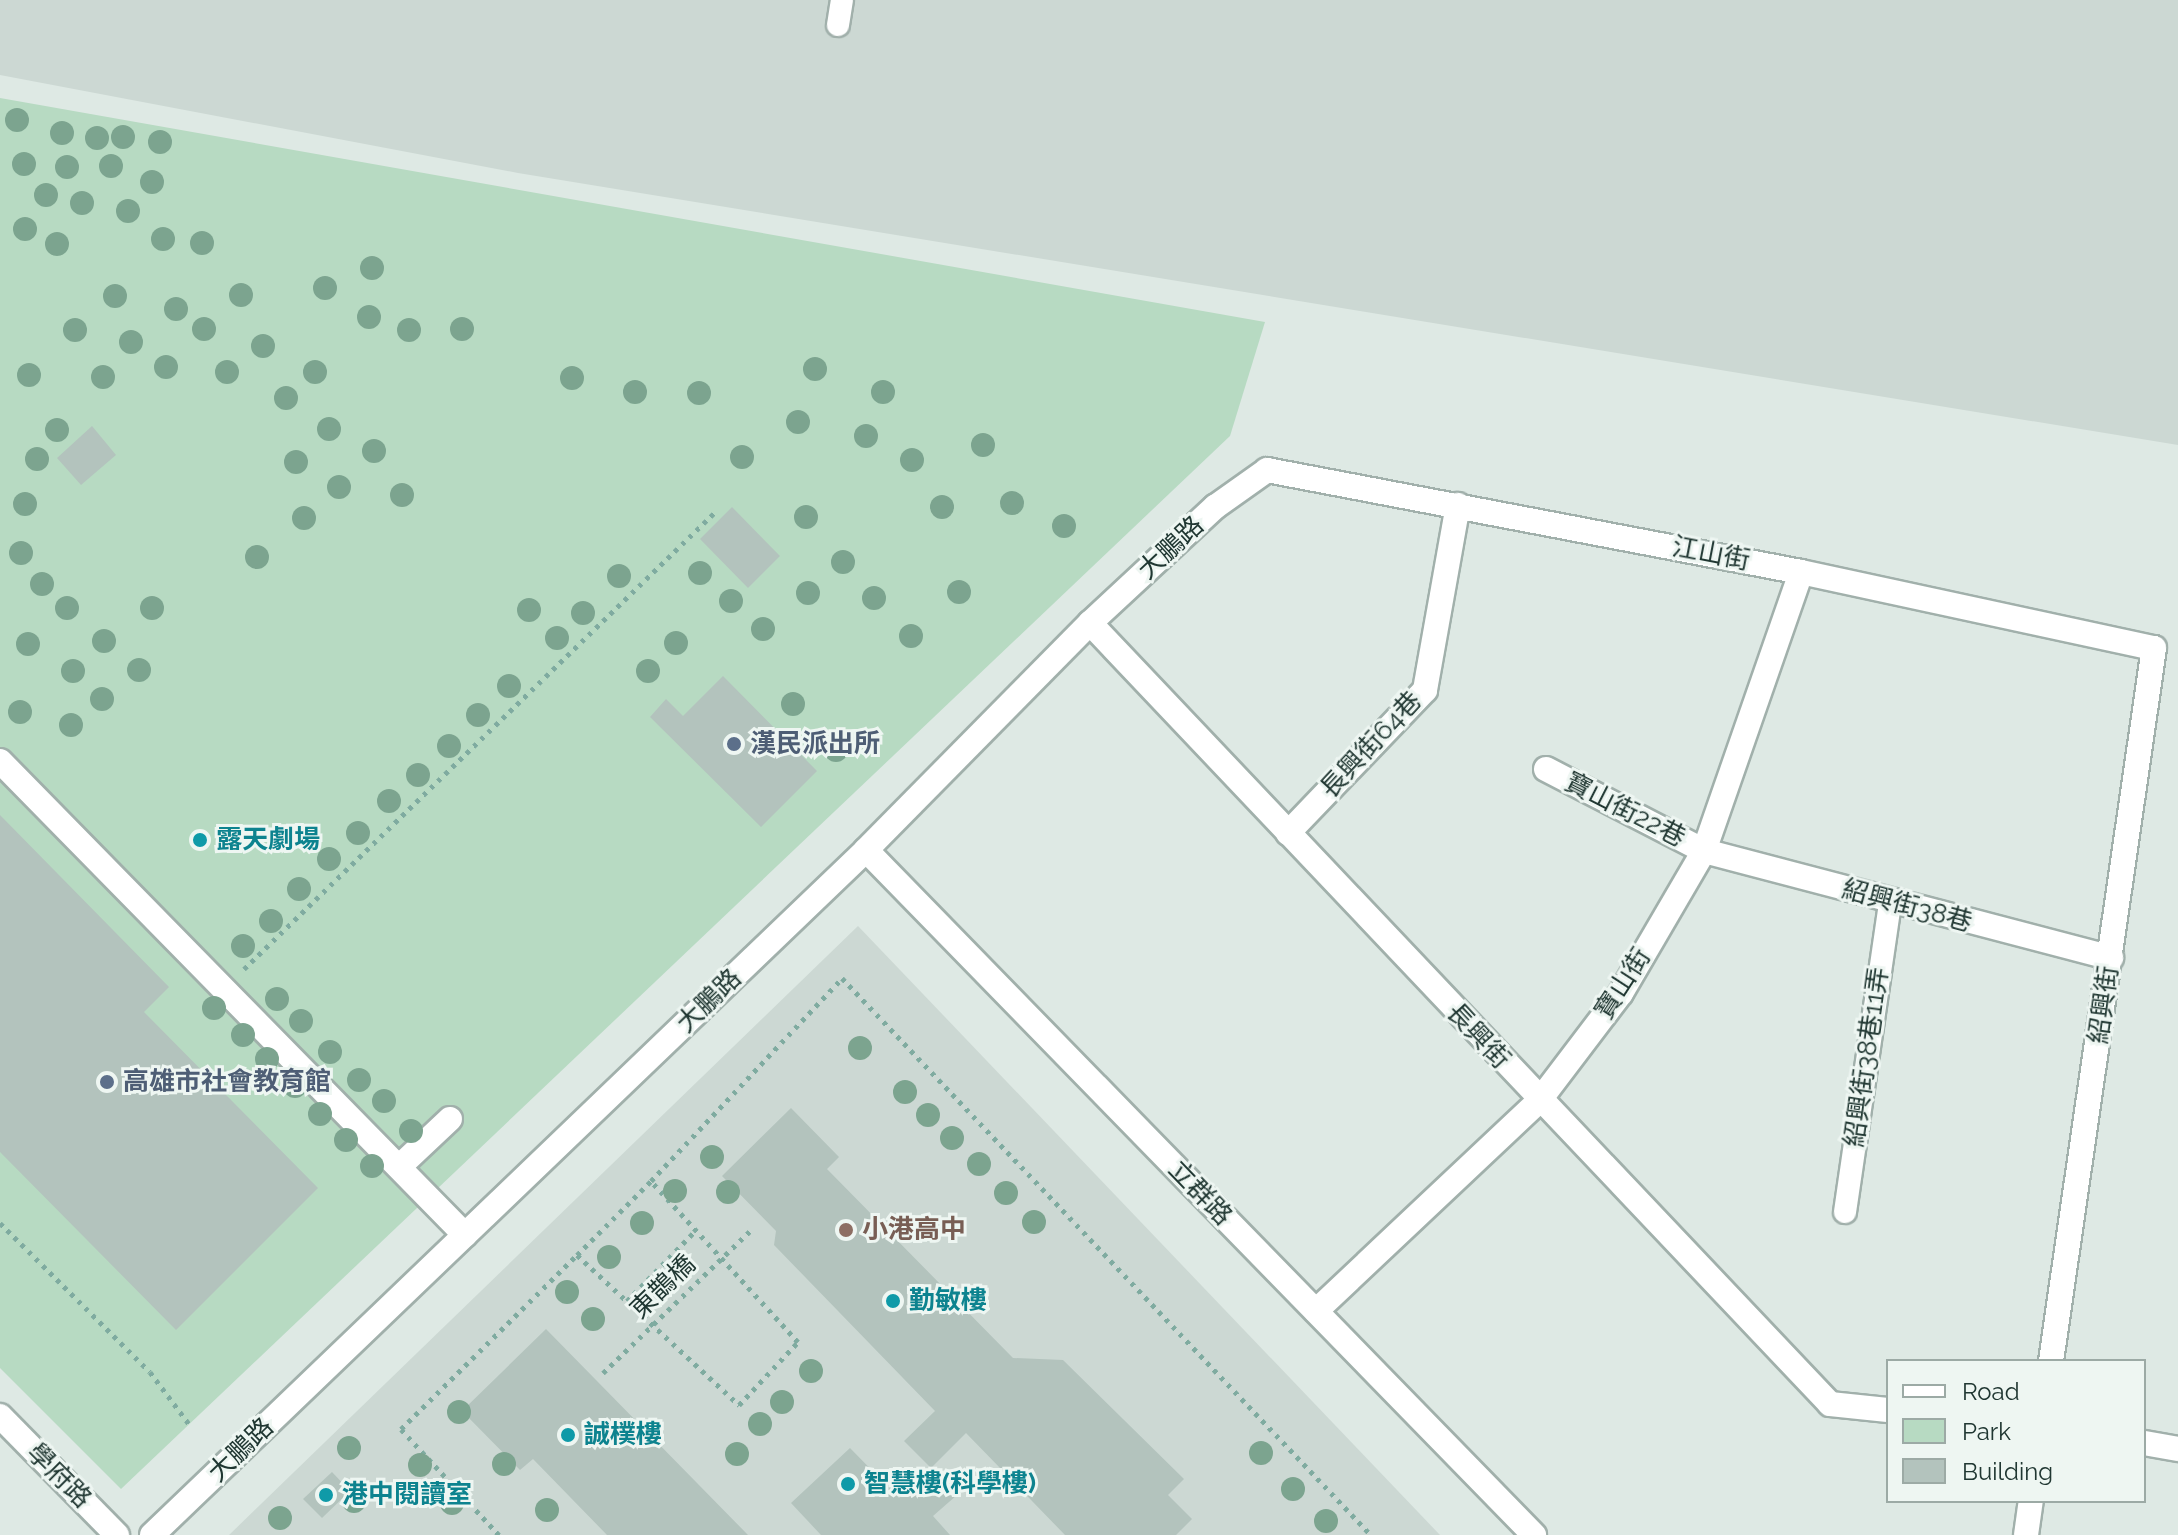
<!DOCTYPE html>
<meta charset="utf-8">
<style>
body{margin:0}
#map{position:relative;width:2178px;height:1535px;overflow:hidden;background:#dee9e4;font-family:Raleway,"Noto Sans TC",sans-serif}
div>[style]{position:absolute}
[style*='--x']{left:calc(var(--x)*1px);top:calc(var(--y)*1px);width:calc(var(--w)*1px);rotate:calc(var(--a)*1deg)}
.built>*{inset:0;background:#ccd8d3}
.green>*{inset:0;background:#b7dac2}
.building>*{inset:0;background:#b3c3bd}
.path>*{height:5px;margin-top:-2.5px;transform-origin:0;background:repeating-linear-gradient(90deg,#7faba0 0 4px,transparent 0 10px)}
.roads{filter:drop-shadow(2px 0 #a1b0ab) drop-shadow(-2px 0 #a1b0ab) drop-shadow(0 2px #a1b0ab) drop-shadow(0 -2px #a1b0ab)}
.lane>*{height:22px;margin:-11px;padding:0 11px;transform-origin:11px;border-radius:11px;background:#fff}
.street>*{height:24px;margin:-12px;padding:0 12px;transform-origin:12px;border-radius:12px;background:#fff}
.path-bridge>*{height:5px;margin-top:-2.5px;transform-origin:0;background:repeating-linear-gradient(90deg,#7faba0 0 4px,transparent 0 10px)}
.trees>*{width:24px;height:24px;margin:-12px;border-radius:50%;background:#7ca48f}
.dots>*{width:22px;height:22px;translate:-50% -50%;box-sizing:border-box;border:4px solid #eef6f2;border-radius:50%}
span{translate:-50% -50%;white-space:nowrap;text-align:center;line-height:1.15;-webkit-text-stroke:6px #eef6f2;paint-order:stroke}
.street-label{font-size:26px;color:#203732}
.service-label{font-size:26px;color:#4e5e75;font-weight:700}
.left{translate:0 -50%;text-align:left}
.culture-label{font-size:26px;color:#0d838f;font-weight:700}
.education-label{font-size:26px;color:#785e54;font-weight:700}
.legend{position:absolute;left:1886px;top:1359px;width:260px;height:144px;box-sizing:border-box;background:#eef6f2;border:2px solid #9caaa5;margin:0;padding:10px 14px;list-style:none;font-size:24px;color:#203732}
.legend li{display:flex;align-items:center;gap:16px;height:40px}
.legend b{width:40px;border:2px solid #9caaa5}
</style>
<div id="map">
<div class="built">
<div style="clip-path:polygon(0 0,2178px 0,2178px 445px,518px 173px,0 75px)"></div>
<div style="clip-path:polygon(858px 926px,1440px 1535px,229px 1535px)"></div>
</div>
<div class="green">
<div style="clip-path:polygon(0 98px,1265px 322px,1230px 436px,121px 1489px,0 1368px)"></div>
</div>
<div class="building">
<div style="clip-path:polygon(92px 426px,116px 455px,81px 485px,57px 458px)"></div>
<div style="clip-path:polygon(732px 507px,780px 556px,748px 588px,700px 539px)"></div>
<div style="clip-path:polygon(723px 676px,817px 771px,761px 827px,650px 717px,666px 699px,683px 716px)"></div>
<div style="clip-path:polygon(0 815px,169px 987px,144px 1012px,318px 1188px,176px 1330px,0 1152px)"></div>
<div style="clip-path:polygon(791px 1108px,839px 1157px,827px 1169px,1013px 1358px,1063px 1360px,1184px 1479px,1168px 1495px,1192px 1519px,1176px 1535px,1065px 1535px,966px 1433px,931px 1468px,904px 1441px,935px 1411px,774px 1245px,776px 1231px,722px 1176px)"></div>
<div style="clip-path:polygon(546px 1329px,748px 1535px,607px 1535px,533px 1459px,520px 1470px,462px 1411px)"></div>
<div style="clip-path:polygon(850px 1448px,899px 1498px,931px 1468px,957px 1495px,933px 1516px,950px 1535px,821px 1535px,791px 1503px)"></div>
<div style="clip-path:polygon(332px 1472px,350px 1491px,322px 1518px,303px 1499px)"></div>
</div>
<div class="path">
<div style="--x:244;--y:969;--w:655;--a:-44.13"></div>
<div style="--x:0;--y:1223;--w:211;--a:44.8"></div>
<div style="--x:150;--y:1372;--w:65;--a:53.1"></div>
<div style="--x:577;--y:1255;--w:105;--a:-45"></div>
<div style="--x:627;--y:1301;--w:99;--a:-45.8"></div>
<div style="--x:499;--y:1535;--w:144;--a:-132.8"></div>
<div style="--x:401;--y:1429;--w:247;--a:-44.7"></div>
<div style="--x:577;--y:1255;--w:221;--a:42.8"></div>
<div style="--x:739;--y:1405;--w:86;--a:-46.9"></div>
<div style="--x:798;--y:1342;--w:218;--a:-132.4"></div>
<div style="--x:651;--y:1181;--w:279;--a:-46.7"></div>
<div style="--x:842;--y:978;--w:768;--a:46.48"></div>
</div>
<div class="roads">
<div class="lane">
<div style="--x:838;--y:25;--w:25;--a:-81"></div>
<div style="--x:1845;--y:1212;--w:313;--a:-81.7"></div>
</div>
<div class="street">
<div style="--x:1090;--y:623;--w:1076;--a:46.54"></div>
<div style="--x:1830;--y:1404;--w:58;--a:5.9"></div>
<div style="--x:0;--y:761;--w:664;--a:45.55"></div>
<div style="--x:1546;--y:769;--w:178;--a:27.4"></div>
<div style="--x:1704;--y:851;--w:421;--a:14.7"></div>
<div style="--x:1288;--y:833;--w:198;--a:-46.2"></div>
<div style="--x:1425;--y:690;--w:188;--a:-79.9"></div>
<div style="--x:866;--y:850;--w:957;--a:45.72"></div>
<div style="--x:399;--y:1167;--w:70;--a:-43.3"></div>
<div style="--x:1316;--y:1311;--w:306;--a:-43.3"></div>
<div style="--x:1539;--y:1101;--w:136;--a:-52.8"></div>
<div style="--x:1621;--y:993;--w:164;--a:-59.7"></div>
<div style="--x:1704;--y:851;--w:295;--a:-70.8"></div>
<div style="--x:0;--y:1416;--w:167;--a:45.5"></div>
<div style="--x:2144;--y:1443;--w:35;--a:10"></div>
<div style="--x:152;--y:1535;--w:989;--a:-43.81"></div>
<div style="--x:866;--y:850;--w:319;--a:-45.4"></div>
<div style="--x:1090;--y:623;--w:171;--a:-42.9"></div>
<div style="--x:1215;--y:507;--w:64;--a:-35.4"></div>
<div style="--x:1267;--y:470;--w:544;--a:10.81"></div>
<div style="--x:1801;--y:572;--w:361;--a:12.2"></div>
<div style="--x:2154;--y:648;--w:720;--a:98.22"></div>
<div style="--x:2026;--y:1535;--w:34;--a:-82"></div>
</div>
</div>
<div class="path-bridge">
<div style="--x:603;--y:1373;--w:206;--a:-44"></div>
</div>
<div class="trees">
<div style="left:17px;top:120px"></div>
<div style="left:62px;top:133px"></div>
<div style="left:123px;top:137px"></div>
<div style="left:97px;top:138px"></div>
<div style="left:160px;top:142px"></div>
<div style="left:24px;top:164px"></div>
<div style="left:111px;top:166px"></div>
<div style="left:67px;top:167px"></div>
<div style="left:152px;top:182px"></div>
<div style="left:46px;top:195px"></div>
<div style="left:82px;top:203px"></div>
<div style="left:128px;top:211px"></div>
<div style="left:25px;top:229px"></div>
<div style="left:163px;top:239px"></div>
<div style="left:202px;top:243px"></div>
<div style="left:57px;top:244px"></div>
<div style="left:372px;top:268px"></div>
<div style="left:325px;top:288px"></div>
<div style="left:241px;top:295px"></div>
<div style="left:115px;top:296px"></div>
<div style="left:176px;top:309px"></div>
<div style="left:369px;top:317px"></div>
<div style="left:204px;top:329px"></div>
<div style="left:462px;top:329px"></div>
<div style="left:75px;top:330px"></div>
<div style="left:409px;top:330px"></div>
<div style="left:131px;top:342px"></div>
<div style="left:263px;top:346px"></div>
<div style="left:166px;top:367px"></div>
<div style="left:815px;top:369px"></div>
<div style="left:227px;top:372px"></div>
<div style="left:315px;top:372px"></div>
<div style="left:29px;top:375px"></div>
<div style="left:103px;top:377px"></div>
<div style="left:572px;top:378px"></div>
<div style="left:635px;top:392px"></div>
<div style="left:883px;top:392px"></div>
<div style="left:699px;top:393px"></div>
<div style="left:286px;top:398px"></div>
<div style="left:798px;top:422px"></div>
<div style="left:329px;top:429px"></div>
<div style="left:57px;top:430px"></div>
<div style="left:866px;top:436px"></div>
<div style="left:983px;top:445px"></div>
<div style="left:374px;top:451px"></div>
<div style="left:742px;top:457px"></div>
<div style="left:37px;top:459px"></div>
<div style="left:912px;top:460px"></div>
<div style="left:296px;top:462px"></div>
<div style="left:339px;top:487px"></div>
<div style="left:402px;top:495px"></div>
<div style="left:1012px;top:503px"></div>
<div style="left:25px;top:504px"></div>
<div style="left:942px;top:507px"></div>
<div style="left:806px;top:517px"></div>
<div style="left:304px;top:518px"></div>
<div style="left:1064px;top:526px"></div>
<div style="left:21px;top:553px"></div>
<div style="left:257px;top:557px"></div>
<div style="left:843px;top:562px"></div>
<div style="left:700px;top:573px"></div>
<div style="left:619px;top:576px"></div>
<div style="left:42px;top:584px"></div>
<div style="left:959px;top:592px"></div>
<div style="left:808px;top:593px"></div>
<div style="left:874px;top:598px"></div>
<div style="left:731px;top:601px"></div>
<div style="left:67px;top:608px"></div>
<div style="left:152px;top:608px"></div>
<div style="left:529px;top:610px"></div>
<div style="left:583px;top:613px"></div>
<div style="left:763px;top:629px"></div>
<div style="left:911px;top:636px"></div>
<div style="left:557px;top:638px"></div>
<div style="left:104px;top:641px"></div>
<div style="left:676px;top:643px"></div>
<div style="left:28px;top:644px"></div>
<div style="left:139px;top:670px"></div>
<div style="left:73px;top:671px"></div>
<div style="left:648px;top:671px"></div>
<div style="left:509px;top:686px"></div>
<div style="left:102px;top:699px"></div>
<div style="left:793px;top:704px"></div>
<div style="left:20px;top:712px"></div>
<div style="left:478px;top:715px"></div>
<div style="left:71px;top:725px"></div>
<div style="left:449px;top:746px"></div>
<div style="left:836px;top:750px"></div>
<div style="left:418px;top:775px"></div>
<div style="left:389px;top:801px"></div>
<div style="left:358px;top:833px"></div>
<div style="left:329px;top:859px"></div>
<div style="left:299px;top:889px"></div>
<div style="left:271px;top:921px"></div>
<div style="left:243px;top:946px"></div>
<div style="left:277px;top:999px"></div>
<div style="left:214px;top:1008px"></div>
<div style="left:301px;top:1021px"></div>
<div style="left:243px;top:1035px"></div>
<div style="left:860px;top:1048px"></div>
<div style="left:330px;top:1052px"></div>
<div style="left:267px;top:1059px"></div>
<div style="left:359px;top:1080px"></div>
<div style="left:295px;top:1086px"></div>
<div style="left:905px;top:1092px"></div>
<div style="left:384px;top:1101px"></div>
<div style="left:320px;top:1114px"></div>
<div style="left:928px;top:1115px"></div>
<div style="left:411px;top:1131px"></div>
<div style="left:952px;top:1138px"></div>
<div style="left:346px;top:1140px"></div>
<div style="left:712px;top:1157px"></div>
<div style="left:979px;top:1164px"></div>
<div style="left:372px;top:1166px"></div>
<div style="left:675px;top:1191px"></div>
<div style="left:728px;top:1192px"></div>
<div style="left:1006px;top:1193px"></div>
<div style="left:1034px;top:1222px"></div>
<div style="left:642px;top:1223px"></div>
<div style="left:609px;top:1257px"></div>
<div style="left:567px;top:1292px"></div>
<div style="left:593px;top:1319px"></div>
<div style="left:811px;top:1371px"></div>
<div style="left:782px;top:1402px"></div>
<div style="left:459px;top:1412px"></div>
<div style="left:760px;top:1424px"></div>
<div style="left:349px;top:1448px"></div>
<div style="left:1261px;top:1453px"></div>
<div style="left:737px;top:1454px"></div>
<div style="left:504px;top:1464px"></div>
<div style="left:420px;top:1465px"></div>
<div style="left:1293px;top:1489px"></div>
<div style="left:354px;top:1501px"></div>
<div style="left:452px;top:1503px"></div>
<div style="left:547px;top:1510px"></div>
<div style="left:280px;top:1518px"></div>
<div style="left:1326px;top:1521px"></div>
</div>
<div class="dots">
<div style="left:734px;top:744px;background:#5c6f8a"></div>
<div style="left:200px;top:840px;background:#0f9aa8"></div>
<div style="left:107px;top:1082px;background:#5c6f8a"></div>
<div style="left:846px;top:1230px;background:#8d6e63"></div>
<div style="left:893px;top:1301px;background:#0f9aa8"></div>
<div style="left:568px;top:1435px;background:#0f9aa8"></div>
<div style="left:848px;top:1484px;background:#0f9aa8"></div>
<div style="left:326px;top:1495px;background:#0f9aa8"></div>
</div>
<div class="street-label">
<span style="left:1171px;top:548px;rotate:-43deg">大鵬路</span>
<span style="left:1711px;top:554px;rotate:11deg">江山街</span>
<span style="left:1371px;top:745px;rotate:-47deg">長興街64巷</span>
<span style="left:1625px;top:810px;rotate:27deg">寶山街22巷</span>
<span style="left:1907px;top:906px;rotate:15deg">紹興街38巷</span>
<span style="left:1623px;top:984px;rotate:-57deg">寶山街</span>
<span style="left:709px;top:1001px;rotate:-44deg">大鵬路</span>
<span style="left:2104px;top:1005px;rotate:-82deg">紹興街</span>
<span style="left:1478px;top:1036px;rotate:47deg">長興街</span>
<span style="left:1867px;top:1057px;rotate:-82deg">紹興街38巷11弄</span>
<span style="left:1200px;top:1193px;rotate:46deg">立群路</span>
<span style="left:663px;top:1287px;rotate:-44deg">東鵲橋</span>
<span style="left:241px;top:1450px;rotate:-44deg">大鵬路</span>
<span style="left:59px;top:1476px;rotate:45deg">學府路</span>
</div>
<div class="service-label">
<span class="left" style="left:750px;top:744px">漢民派出所</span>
<span class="left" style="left:123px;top:1082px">高雄市社會教育館</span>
</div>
<div class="culture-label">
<span class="left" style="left:216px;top:840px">露天劇場</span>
<span class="left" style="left:909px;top:1301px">勤敏樓</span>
<span class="left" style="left:584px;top:1435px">誠樸樓</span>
<span class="left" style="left:864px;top:1484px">智慧樓(科學樓)</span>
<span class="left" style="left:342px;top:1495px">港中閱讀室</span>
</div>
<div class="education-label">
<span class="left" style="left:862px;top:1230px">小港高中</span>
</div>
<ul class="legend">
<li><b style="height:10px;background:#fff"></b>Road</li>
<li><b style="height:22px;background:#b7dac2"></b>Park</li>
<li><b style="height:22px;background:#b3c3bd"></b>Building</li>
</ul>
</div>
